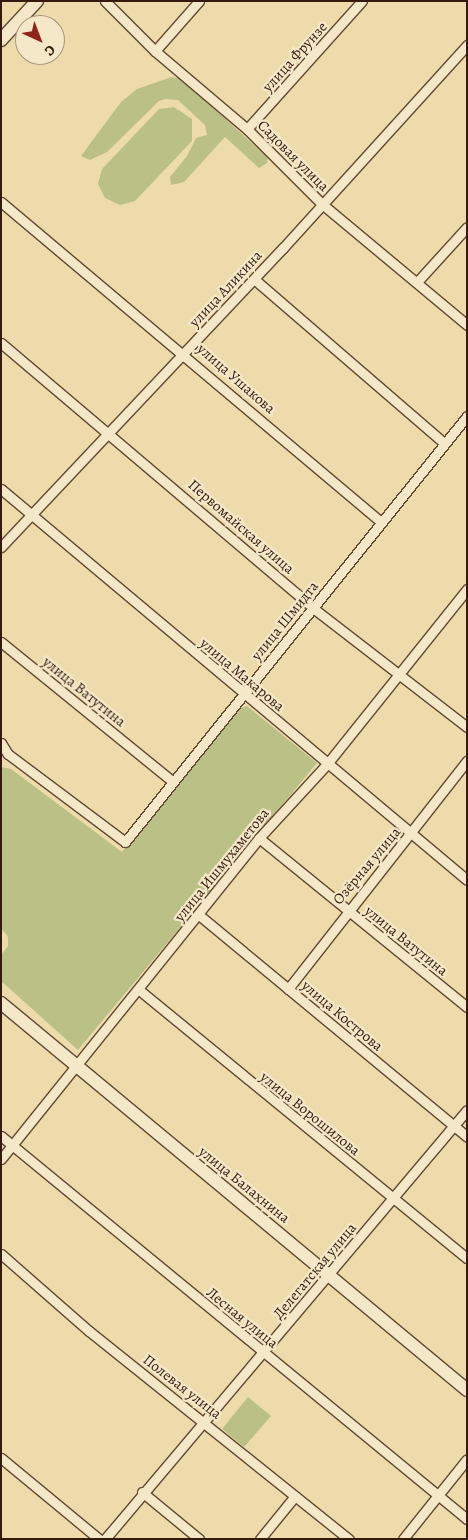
<!DOCTYPE html>
<meta charset="utf-8">
<style>
body{margin:0}
#map{position:relative;width:468px;height:1540px;overflow:hidden;background:#eedbab;font-family:Alegreya,serif}
div>[style]{position:absolute}
[style*='--x']{left:calc(var(--x)*1px);top:calc(var(--y)*1px);width:calc(var(--w)*1px);rotate:calc(var(--a)*1deg)}
.green>*{inset:0;background:#bbc087}
.roads{filter:drop-shadow(1px 0 #624a34) drop-shadow(-1px 0 #624a34) drop-shadow(0 1px #624a34) drop-shadow(0 -1px #624a34)}
.street>*{height:9px;margin:-4.5px;padding:0 4.5px;transform-origin:4.5px;border-radius:4.5px;background:#f4e8c8}
.secondary>*{height:12px;margin:-6px;padding:0 6px;transform-origin:6px;border-radius:6px;background:#f4e8c8}
span{translate:-50% -50%;white-space:nowrap;text-align:center;line-height:1.15;-webkit-text-stroke:4.5px #f4e8c8;paint-order:stroke}
.street-label{font-size:15px;color:#341a0d}
.frame{position:absolute;inset:0;border:2px solid #341a0d;pointer-events:none}
.north{position:absolute;left:15px;top:15px;width:50px;height:50px;box-sizing:border-box;background:#f4e8c8;border:1px solid #a7967d;border-radius:50%;rotate:137deg;font-size:14px;font-weight:700;line-height:20px;text-align:center;color:#341a0d}
.north::after{content:'';display:block;margin:auto;width:18px;height:22px;background:#8f2418;clip-path:polygon(50% 0,100% 100%,50% 72%,0 100%)}
</style>
<div id="map">
<div class="green">
<div style="clip-path:polygon(172px 77px,182px 79px,268px 158px,267px 163px,259px 168px,225px 137px,184px 182px,171px 185px,170px 177px,187px 156px,196px 138px,207px 135px,205px 125px,178px 100px,166px 99px,159px 101px,107px 152px,90px 160px,81px 156px,121px 102px,137px 89px)"></div>
<div style="clip-path:polygon(174px 107px,192px 119px,192px 141px,135px 201px,120px 205px,105px 198px,98px 184px,102px 169px,159px 109px)"></div>
<div style="clip-path:polygon(247px 706px,317px 763px,78px 1050px,1px 981px,1px 955px,8px 946px,8px 937px,1px 928px,1px 767px,11px 769px,122px 852px,238px 709px)"></div>
<div style="clip-path:polygon(248px 1397px,271px 1416px,244px 1447px,222px 1429px)"></div>
</div>
<div class="roads">
<div class="street">
<div style="--x:105;--y:1;--w:71;--a:45"></div>
<div style="--x:155;--y:51;--w:121;--a:40.3"></div>
<div style="--x:247;--y:129;--w:106;--a:45"></div>
<div style="--x:322;--y:204;--w:189;--a:39.8"></div>
<div style="--x:155;--y:51;--w:67;--a:-48.7"></div>
<div style="--x:247;--y:129;--w:172;--a:-48.1"></div>
<div style="--x:1;--y:202;--w:497;--a:40.1"></div>
<div style="--x:254;--y:279;--w:252;--a:40.8"></div>
<div style="--x:417;--y:282;--w:74;--a:-47.7"></div>
<div style="--x:1;--y:343;--w:409;--a:40.3"></div>
<div style="--x:313;--y:608;--w:195;--a:37.7"></div>
<div style="--x:1;--y:489;--w:608;--a:40"></div>
<div style="--x:1;--y:547;--w:411;--a:-46.7"></div>
<div style="--x:283;--y:248;--w:274;--a:-47.8"></div>
<div style="--x:1;--y:642;--w:222;--a:39.1"></div>
<div style="--x:1;--y:743;--w:13;--a:58"></div>
<div style="--x:8;--y:754;--w:146;--a:36.9"></div>
<div style="--x:125;--y:842;--w:546;--a:-51.24"></div>
<div style="--x:259;--y:838;--w:268;--a:39.1"></div>
<div style="--x:199;--y:915;--w:348;--a:39.6"></div>
<div style="--x:138;--y:989;--w:425;--a:39.3"></div>
<div style="--x:288;--y:989;--w:290;--a:-51.9"></div>
<div style="--x:1;--y:1136;--w:603;--a:39.42"></div>
<div style="--x:1;--y:1159;--w:412;--a:-51.2"></div>
<div style="--x:259;--y:838;--w:100;--a:-47.4"></div>
<div style="--x:327;--y:764;--w:224;--a:-51.3"></div>
<div style="--x:1;--y:1254;--w:117;--a:41.2"></div>
<div style="--x:89;--y:1331;--w:333;--a:38.7"></div>
<div style="--x:1;--y:1458;--w:127;--a:39.6"></div>
<div style="--x:142;--y:1492;--w:74;--a:39.5"></div>
<div style="--x:105;--y:1539;--w:561;--a:-49.84"></div>
<div style="--x:260;--y:1539;--w:55;--a:-50.9"></div>
<div style="--x:403;--y:1539;--w:102;--a:-51.3"></div>
</div>
<div class="secondary">
<div style="--x:1;--y:40;--w:53;--a:-47.3"></div>
<div style="--x:1;--y:1003;--w:606;--a:39.71"></div>
</div>
</div>
<div class="street-label">
<span style="left:295px;top:57px;rotate:-48deg">улица Фрунзе</span>
<span style="left:293px;top:156px;rotate:45deg">Садовая улица</span>
<span style="left:226px;top:289px;rotate:-47deg">улица Аликина</span>
<span style="left:236px;top:379px;rotate:41deg">улица Ушакова</span>
<span style="left:241px;top:527px;rotate:41deg">Первомайская улица</span>
<span style="left:285px;top:621px;rotate:-51deg">улица Шмидта</span>
<span style="left:242px;top:675px;rotate:40deg">улица Макарова</span>
<span style="left:84px;top:692px;rotate:39deg">улица Ватутина</span>
<span style="left:222px;top:865px;rotate:-51deg">улица Ишмухаметова</span>
<span style="left:367px;top:866px;rotate:-50deg">Озёрная улица</span>
<span style="left:406px;top:941px;rotate:39deg">улица Ватутина</span>
<span style="left:342px;top:1016px;rotate:40deg">улица Кострова</span>
<span style="left:310px;top:1114px;rotate:39deg">улица Ворошилова</span>
<span style="left:244px;top:1185px;rotate:39deg">улица Балахнина</span>
<span style="left:315px;top:1271px;rotate:-50deg">Делегатская улица</span>
<span style="left:242px;top:1318px;rotate:39deg">Лесная улица</span>
<span style="left:182px;top:1387px;rotate:38deg">Полевая улица</span>
</div>
<div class="frame"></div>
<div class="north">С</div>
</div>
